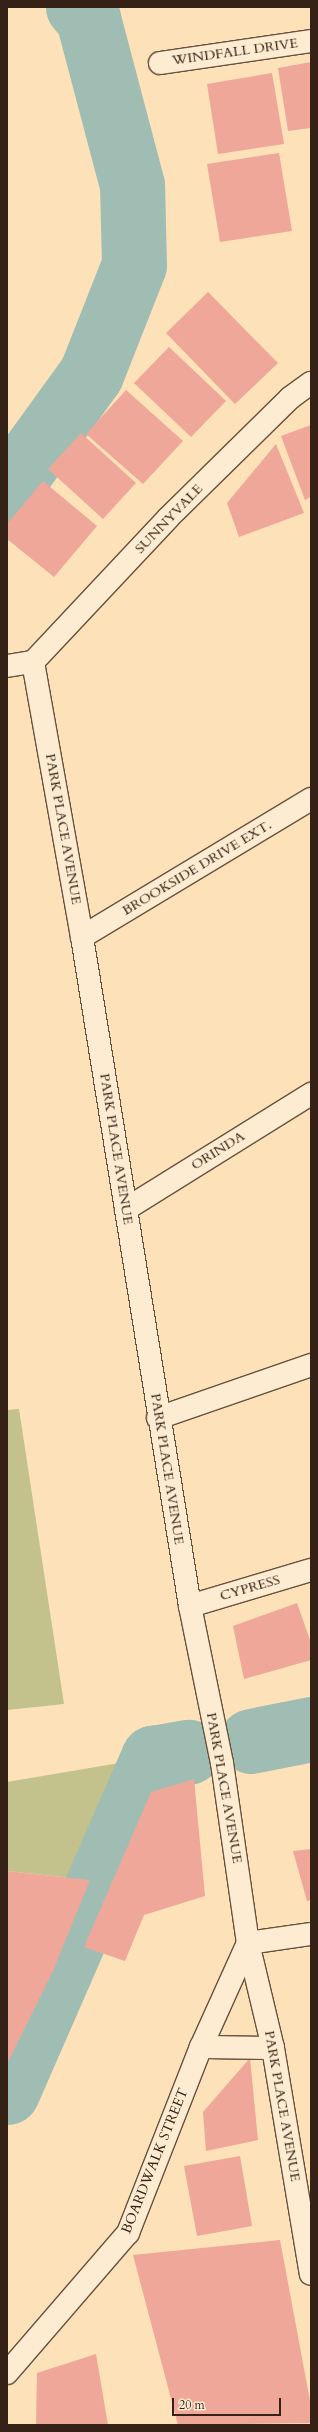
<!DOCTYPE html>
<style>
body{margin:0}
#map{position:relative;width:318px;height:2432px;overflow:hidden;background:#fde1b9;font-family:Cardo,serif}
div>[style]{position:absolute}
[style*='--x']{left:calc(var(--x)*1px);top:calc(var(--y)*1px);width:calc(var(--w)*1px);rotate:calc(var(--a)*1deg)}
.green>*{inset:0;background:#c3c28c}
.river>*{height:65px;margin:-32.5px;padding:0 32.5px;transform-origin:32.5px;border-radius:32.5px;background:#9fbdb2}
.building>*{inset:0;background:#eea798}
.roads{filter:drop-shadow(1px 0 #67513e) drop-shadow(-1px 0 #67513e) drop-shadow(0 1px #67513e) drop-shadow(0 -1px #67513e)}
.minor>*{height:22px;margin:-11px;padding:0 11px;transform-origin:11px;border-radius:11px;background:#feecd2}
span{translate:-50% -50%;white-space:nowrap;text-align:center;line-height:1.15;-webkit-text-stroke:3px #feecd2;paint-order:stroke}
.street-label{font-size:14px;color:#352115}
.frame{position:absolute;inset:0;border:8px solid #352115;pointer-events:none}
.scale{position:absolute;left:172px;top:2398px;width:109px;height:18px;box-sizing:border-box;border:2px solid #352115;border-top:0;padding-left:5px;font-size:12px;line-height:14px;white-space:nowrap;color:#352115;-webkit-text-stroke:3px #feecd2;paint-order:stroke}
</style>
<div id="map">
<div class="green">
<div style="clip-path:polygon(19px 1409px,64px 1704px,7px 1710px,7px 1410px)"></div>
<div style="clip-path:polygon(131px 1761px,90px 1880px,7px 1871px,7px 1782px)"></div>
</div>
<div class="river">
<div style="--x:7;--y:490;--w:143;--a:-54.1"></div>
<div style="--x:91;--y:374;--w:117;--a:-68.5"></div>
<div style="--x:134;--y:265;--w:80;--a:-91.4"></div>
<div style="--x:132;--y:185;--w:173;--a:-104.8"></div>
<div style="--x:88;--y:18;--w:15;--a:-132"></div>
<div style="--x:251;--y:1741;--w:61;--a:-11.3"></div>
<div style="--x:7;--y:2092;--w:365;--a:-66.4"></div>
<div style="--x:153;--y:1758;--w:36;--a:-10"></div>
</div>
<div class="building">
<div style="clip-path:polygon(311px 62px,311px 128px,288px 131px,278px 68px)"></div>
<div style="clip-path:polygon(272px 73px,284px 144px,218px 154px,207px 84px)"></div>
<div style="clip-path:polygon(279px 153px,292px 231px,220px 242px,207px 164px)"></div>
<div style="clip-path:polygon(208px 292px,278px 363px,235px 404px,166px 333px)"></div>
<div style="clip-path:polygon(169px 347px,226px 401px,191px 437px,134px 383px)"></div>
<div style="clip-path:polygon(126px 390px,183px 441px,143px 484px,86px 434px)"></div>
<div style="clip-path:polygon(311px 425px,311px 497px,305px 500px,281px 436px)"></div>
<div style="clip-path:polygon(81px 433px,136px 483px,103px 519px,48px 469px)"></div>
<div style="clip-path:polygon(276px 444px,304px 513px,239px 537px,227px 503px)"></div>
<div style="clip-path:polygon(43px 481px,97px 526px,54px 577px,7px 539px,7px 524px)"></div>
<div style="clip-path:polygon(297px 1603px,311px 1643px,311px 1660px,244px 1679px,233px 1626px)"></div>
<div style="clip-path:polygon(194px 1779px,205px 1896px,144px 1915px,125px 1961px,84px 1947px,151px 1792px)"></div>
<div style="clip-path:polygon(311px 1849px,311px 1900px,307px 1901px,293px 1851px)"></div>
<div style="clip-path:polygon(7px 1871px,90px 1880px,53px 1971px,7px 2064px)"></div>
<div style="clip-path:polygon(250px 2058px,258px 2140px,206px 2151px,203px 2112px)"></div>
<div style="clip-path:polygon(240px 2156px,252px 2226px,197px 2236px,184px 2166px)"></div>
<div style="clip-path:polygon(280px 2240px,311px 2406px,311px 2423px,178px 2425px,133px 2255px)"></div>
<div style="clip-path:polygon(96px 2354px,108px 2425px,36px 2425px,37px 2373px)"></div>
</div>
<div class="roads">
<div class="minor">
<div style="--x:160;--y:63;--w:153;--a:-8.3"></div>
<div style="--x:33;--y:662;--w:279;--a:79.9"></div>
<div style="--x:82;--y:937;--w:678;--a:80.83"></div>
<div style="--x:190;--y:1606;--w:160;--a:78.5"></div>
<div style="--x:222;--y:1763;--w:182;--a:81.8"></div>
<div style="--x:248;--y:1943;--w:108;--a:76.6"></div>
<div style="--x:273;--y:2048;--w:229;--a:80.5"></div>
<div style="--x:33;--y:662;--w:197;--a:-46.8"></div>
<div style="--x:168;--y:518;--w:171;--a:-44.5"></div>
<div style="--x:290;--y:398;--w:26;--a:-36"></div>
<div style="--x:7;--y:666;--w:26;--a:-9"></div>
<div style="--x:82;--y:937;--w:267;--a:-31.1"></div>
<div style="--x:126;--y:1209;--w:218;--a:-31.9"></div>
<div style="--x:158;--y:1418;--w:162;--a:-19.1"></div>
<div style="--x:190;--y:1606;--w:126;--a:-16.6"></div>
<div style="--x:248;--y:1943;--w:64;--a:-8.1"></div>
<div style="--x:201;--y:2047;--w:72;--a:0.8"></div>
<div style="--x:7;--y:2373;--w:185;--a:-49.2"></div>
<div style="--x:128;--y:2233;--w:200;--a:-68.6"></div>
<div style="--x:201;--y:2047;--w:114;--a:-65.7"></div>
</div>
</div>
<div class="street-label">
<span style="left:235px;top:52px;rotate:-8deg">WINDFALL DRIVE</span>
<span style="left:169px;top:519px;rotate:-46deg">SUNNYVALE</span>
<span style="left:63px;top:829px;rotate:80deg">PARK PLACE AVENUE</span>
<span style="left:197px;top:868px;rotate:-31deg">BROOKSIDE DRIVE EXT.</span>
<span style="left:116px;top:1149px;rotate:81deg">PARK PLACE AVENUE</span>
<span style="left:218px;top:1151px;rotate:-32deg">ORINDA</span>
<span style="left:167px;top:1469px;rotate:81deg">PARK PLACE AVENUE</span>
<span style="left:250px;top:1588px;rotate:-16deg">CYPRESS</span>
<span style="left:224px;top:1788px;rotate:80deg">PARK PLACE AVENUE</span>
<span style="left:282px;top:2106px;rotate:80deg">PARK PLACE AVENUE</span>
<span style="left:155px;top:2161px;rotate:-68deg">BOARDWALK STREET</span>
</div>
<div class="frame"></div>
<div class="scale">20 m</div>
</div>
